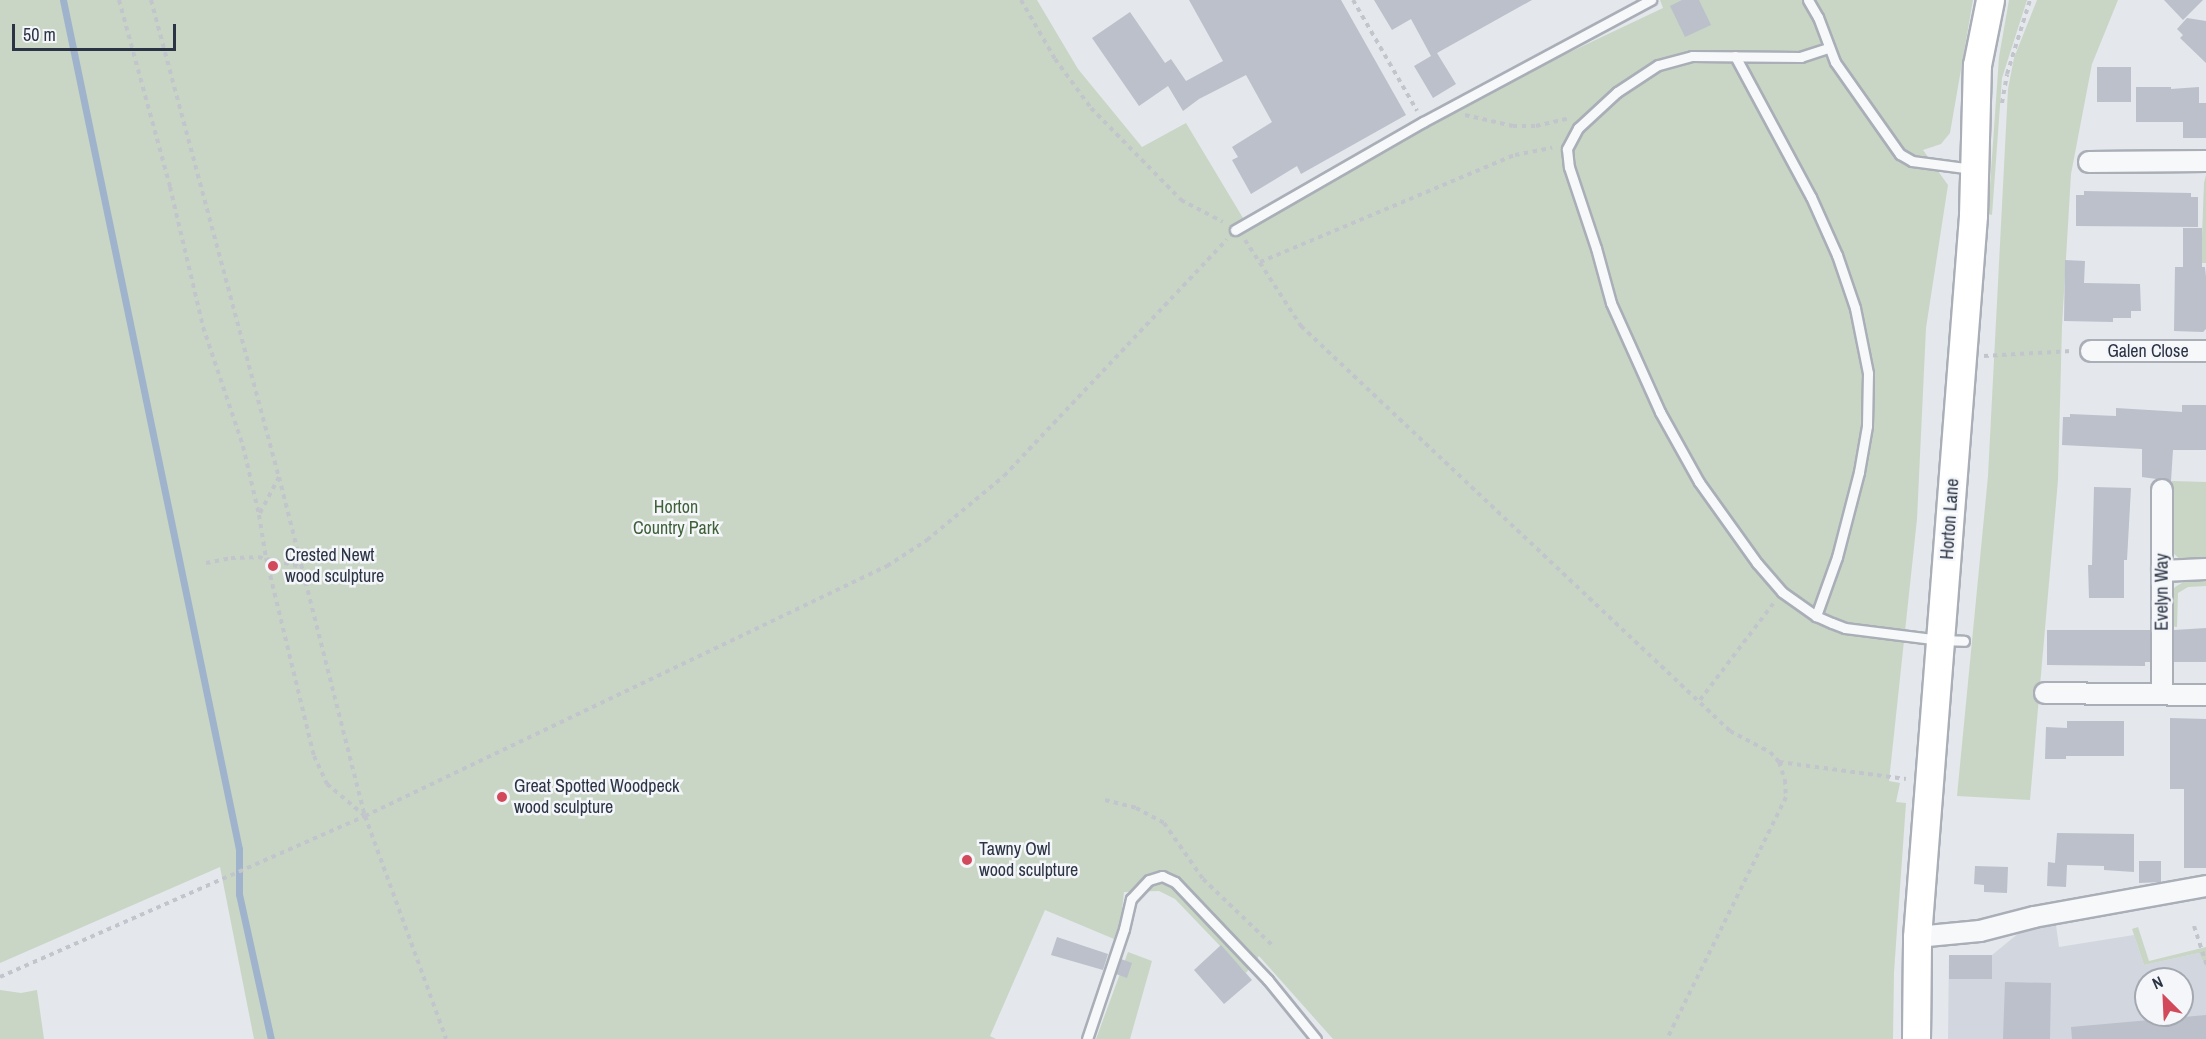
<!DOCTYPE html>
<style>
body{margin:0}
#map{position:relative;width:2206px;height:1039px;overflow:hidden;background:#e4e7ec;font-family:"Archivo Narrow",sans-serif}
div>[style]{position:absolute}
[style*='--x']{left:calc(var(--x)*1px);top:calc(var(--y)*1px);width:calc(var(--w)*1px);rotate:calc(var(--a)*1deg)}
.built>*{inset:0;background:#d2d6de}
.green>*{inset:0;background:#c9d6c5}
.stream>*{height:7px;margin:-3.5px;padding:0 3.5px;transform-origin:3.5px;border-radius:3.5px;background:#9fb4cc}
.building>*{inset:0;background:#bbc0ca}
.path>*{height:4px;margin-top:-2px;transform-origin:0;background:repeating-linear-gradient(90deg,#c2c5cb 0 4.5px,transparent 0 9px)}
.roads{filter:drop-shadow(2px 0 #a9aeb7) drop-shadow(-2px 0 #a9aeb7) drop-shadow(0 2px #a9aeb7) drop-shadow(0 -2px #a9aeb7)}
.lane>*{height:9px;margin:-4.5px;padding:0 4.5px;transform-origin:4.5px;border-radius:4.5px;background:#f7f8fa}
.street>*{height:20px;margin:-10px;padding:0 10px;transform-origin:10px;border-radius:10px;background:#f7f8fa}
.secondary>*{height:27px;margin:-13.5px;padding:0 13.5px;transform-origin:13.5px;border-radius:13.5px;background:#fff}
.dots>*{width:16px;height:16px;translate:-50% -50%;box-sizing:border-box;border:3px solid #f4f6f9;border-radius:50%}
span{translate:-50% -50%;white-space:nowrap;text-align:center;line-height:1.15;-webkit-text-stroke:5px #f4f6f9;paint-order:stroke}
.street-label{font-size:18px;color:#2b3445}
.park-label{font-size:18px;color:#3f6138}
.poi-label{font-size:18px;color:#2b3445}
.left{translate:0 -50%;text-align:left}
.north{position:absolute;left:2134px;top:967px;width:60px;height:60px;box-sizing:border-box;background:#f4f6f9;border:2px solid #a4a8b1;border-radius:50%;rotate:336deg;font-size:16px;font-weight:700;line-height:24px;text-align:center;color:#2b3445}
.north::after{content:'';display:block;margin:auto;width:21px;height:27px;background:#d1495b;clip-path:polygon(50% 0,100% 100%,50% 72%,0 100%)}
.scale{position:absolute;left:12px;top:24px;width:164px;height:27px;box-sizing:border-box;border:3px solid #2b3445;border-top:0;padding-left:8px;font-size:18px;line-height:21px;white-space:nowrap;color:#2b3445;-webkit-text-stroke:4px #f4f6f9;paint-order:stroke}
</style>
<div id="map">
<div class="built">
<div style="clip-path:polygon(evenodd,2056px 925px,2059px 947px,2134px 935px,2144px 965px,2199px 953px,2206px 968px,2206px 1039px,1948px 1039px,1949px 955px,1992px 955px,2025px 928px,2056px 925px,2146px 979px,2182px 979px,2182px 1015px,2146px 1015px,2146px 979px)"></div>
</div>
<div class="green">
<div style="clip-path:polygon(0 0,1037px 0,1078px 69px,1142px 147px,1186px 123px,1249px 228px,1458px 110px,1549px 62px,1663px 8px,1660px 0,1973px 0,1950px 133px,1941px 144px,1923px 150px,1948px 185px,1926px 328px,1917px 519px,1889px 781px,1900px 783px,1896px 802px,1906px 803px,1894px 972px,1893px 1039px,1333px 1039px,1259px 956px,1246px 973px,1175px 899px,1159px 891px,1124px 892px,1121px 919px,1114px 939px,1045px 910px,990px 1036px,996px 1039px,254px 1039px,220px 867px,0 963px)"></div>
<div style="clip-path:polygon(2009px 0,2027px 0,2002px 78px,1992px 215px,1988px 214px,1999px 57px)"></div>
<div style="clip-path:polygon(2037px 0,2118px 0,2092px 64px,2071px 174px,2062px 326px,2058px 480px,2030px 800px,1957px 796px,1988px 476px,2008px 89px,2014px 58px)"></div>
<div style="clip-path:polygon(2206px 175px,2206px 263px,2201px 263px,2204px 183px)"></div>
<div style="clip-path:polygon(2172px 481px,2206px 482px,2206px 561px,2182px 561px,2173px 553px,2170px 536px)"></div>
<div style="clip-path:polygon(2206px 579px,2206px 586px,2188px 587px,2178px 593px,2177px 627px,2170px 626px,2171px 593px,2175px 587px,2187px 580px)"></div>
<div style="clip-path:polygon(2138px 927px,2149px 961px,2206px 947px,2206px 968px,2199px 953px,2144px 965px,2132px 929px)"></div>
<div style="clip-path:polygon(1128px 952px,1152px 961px,1130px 1039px,1096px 1039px)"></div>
<div style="clip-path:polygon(0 990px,21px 993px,37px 990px,44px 1039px,0 1039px)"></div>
</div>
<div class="stream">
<div style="--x:63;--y:0;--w:867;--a:78.29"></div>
<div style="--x:239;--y:849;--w:45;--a:90"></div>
<div style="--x:239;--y:894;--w:148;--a:77.6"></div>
</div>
<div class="building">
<div style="clip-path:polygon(1189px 0,1341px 0,1406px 115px,1301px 174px,1297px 166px,1251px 194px,1232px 160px,1238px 157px,1232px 147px,1272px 122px,1246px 75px,1199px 99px,1183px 111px,1168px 86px,1139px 106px,1092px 38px,1130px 12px,1165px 63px,1171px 59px,1186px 81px,1223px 61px)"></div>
<div style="clip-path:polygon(1374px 0,1532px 0,1437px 53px,1456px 84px,1433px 98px,1414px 66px,1431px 56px,1411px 19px,1392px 30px)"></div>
<div style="clip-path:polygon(1682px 0,1699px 0,1711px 25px,1685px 37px,1670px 6px)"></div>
<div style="clip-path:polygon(2164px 0,2203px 0,2183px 20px)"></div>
<div style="clip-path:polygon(2187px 18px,2206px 21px,2206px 63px,2180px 38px,2183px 35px,2177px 29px)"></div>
<div style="clip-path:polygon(2097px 67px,2131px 67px,2131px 102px,2097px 102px)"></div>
<div style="clip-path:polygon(2136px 87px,2171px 87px,2171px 89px,2199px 87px,2199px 103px,2206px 103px,2206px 138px,2183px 138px,2183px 122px,2136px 122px)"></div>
<div style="clip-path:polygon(2084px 191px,2191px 193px,2191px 197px,2198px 197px,2198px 227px,2076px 226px,2076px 195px,2084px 195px)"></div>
<div style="clip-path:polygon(2183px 228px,2202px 228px,2202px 267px,2205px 267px,2206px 277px,2206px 329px,2203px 332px,2174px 331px,2175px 267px,2183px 267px)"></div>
<div style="clip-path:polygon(2065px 260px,2085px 261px,2084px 283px,2140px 284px,2141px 311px,2131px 311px,2131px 318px,2113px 318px,2113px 322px,2064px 321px)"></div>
<div style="clip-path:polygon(2182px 405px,2206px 405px,2206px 450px,2173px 450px,2171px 481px,2142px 477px,2142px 449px,2062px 445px,2063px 417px,2070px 417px,2070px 414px,2116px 416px,2116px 408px,2182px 412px)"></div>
<div style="clip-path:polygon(2094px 487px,2131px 488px,2127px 560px,2124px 560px,2124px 598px,2089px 598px,2088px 565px,2092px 565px)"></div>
<div style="clip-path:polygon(2206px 628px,2206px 662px,2174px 662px,2174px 630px)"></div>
<div style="clip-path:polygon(2047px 630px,2150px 630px,2150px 662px,2145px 662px,2145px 666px,2047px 665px)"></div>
<div style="clip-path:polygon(2170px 718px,2206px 719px,2206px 868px,2184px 868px,2184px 789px,2170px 789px)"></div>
<div style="clip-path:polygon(2067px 721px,2124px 721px,2124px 756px,2066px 756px,2066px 759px,2045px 759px,2046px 727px,2067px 728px)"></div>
<div style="clip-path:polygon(2057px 833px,2134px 834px,2134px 872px,2104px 870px,2104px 866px,2067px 865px,2066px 887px,2047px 886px,2048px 862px,2055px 863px)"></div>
<div style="clip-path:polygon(2139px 861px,2161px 861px,2161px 882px,2139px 883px)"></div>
<div style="clip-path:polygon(1975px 866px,2008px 867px,2007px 893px,1984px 892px,1984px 885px,1974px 884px)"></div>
<div style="clip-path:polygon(1057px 937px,1108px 954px,1103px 970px,1051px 955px)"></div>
<div style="clip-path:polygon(1221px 945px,1252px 980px,1224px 1004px,1194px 970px)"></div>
<div style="clip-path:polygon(1949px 955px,1992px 955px,1992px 979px,1949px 979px)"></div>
<div style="clip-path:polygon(1121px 959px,1132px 963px,1127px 978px,1116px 974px)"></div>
<div style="clip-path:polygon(2005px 982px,2051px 983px,2050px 1039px,2003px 1039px)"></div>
<div style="clip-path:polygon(2206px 1015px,2206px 1039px,2072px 1039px,2071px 1027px)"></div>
</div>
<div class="path">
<div style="--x:119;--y:0;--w:194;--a:74.7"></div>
<div style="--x:170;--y:187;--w:144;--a:76.7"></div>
<div style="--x:203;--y:327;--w:126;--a:71.4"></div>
<div style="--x:243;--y:446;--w:71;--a:76.9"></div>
<div style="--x:151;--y:0;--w:494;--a:75"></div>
<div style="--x:279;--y:477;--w:350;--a:75.8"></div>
<div style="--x:365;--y:816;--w:237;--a:70"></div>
<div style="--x:1021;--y:0;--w:68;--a:60"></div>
<div style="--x:1055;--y:59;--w:61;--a:53.7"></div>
<div style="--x:1091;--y:108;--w:129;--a:45.6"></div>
<div style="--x:1181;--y:200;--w:47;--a:27.6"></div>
<div style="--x:1353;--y:0;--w:128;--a:60"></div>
<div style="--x:2002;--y:103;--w:29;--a:-80"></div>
<div style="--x:2007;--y:74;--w:77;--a:-72.7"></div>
<div style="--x:1465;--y:115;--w:49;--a:12.9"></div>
<div style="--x:1513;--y:126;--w:23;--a:0"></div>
<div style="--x:1536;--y:126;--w:32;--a:-13"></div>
<div style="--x:1245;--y:240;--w:103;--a:56.9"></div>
<div style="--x:1301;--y:326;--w:590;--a:43.35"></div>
<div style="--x:1730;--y:731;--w:45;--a:27.7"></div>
<div style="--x:1770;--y:752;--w:13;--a:48"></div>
<div style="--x:1779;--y:762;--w:19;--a:72"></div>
<div style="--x:1785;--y:780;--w:17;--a:87"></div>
<div style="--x:1786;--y:797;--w:270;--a:116.2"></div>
<div style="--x:1260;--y:262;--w:277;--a:-22.8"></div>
<div style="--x:1515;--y:155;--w:38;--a:-11"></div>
<div style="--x:1984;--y:356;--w:88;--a:-3.3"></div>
<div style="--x:279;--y:477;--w:43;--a:117.8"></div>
<div style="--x:259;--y:515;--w:44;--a:80.8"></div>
<div style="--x:266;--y:558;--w:204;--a:76.4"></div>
<div style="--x:314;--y:756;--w:31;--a:65"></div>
<div style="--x:327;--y:784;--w:48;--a:40"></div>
<div style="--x:206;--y:563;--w:25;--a:-11"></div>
<div style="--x:231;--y:558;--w:27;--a:-2"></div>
<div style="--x:258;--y:557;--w:45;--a:12.8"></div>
<div style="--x:1700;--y:700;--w:121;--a:-52.8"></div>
<div style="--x:1779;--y:762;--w:128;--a:7.6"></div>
<div style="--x:1105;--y:800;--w:32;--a:14"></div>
<div style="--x:1136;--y:808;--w:32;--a:28"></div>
<div style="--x:1164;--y:823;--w:68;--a:55.1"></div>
<div style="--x:1203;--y:879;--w:97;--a:43.7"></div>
<div style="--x:2194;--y:926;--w:40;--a:72"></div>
<div style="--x:0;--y:977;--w:399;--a:-23.8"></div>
<div style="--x:365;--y:816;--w:579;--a:-25.59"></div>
<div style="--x:887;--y:566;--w:48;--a:-33"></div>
<div style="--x:927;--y:540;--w:100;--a:-39.7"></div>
<div style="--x:1004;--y:476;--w:325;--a:-46.7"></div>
</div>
<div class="roads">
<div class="lane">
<div style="--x:1808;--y:0;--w:20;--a:60"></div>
<div style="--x:1818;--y:17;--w:48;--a:69.3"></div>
<div style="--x:1835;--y:62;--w:113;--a:54.8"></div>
<div style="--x:1900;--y:154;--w:14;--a:30"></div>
<div style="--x:1912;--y:161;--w:61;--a:7.6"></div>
<div style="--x:1828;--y:48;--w:28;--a:162"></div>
<div style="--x:1801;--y:57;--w:109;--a:-179.5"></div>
<div style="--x:1692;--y:56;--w:35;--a:165"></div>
<div style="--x:1658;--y:65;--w:49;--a:146.6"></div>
<div style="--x:1617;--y:92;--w:53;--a:137.3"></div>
<div style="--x:1578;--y:128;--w:24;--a:118"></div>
<div style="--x:1567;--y:149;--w:18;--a:84"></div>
<div style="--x:1569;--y:167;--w:85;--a:71.6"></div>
<div style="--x:1596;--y:248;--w:57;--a:74.7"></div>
<div style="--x:1611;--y:303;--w:120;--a:65.8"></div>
<div style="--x:1660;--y:412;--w:80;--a:60.9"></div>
<div style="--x:1699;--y:482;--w:100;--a:54.4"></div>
<div style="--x:1757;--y:563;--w:38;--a:49"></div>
<div style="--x:1782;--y:592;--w:42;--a:35.2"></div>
<div style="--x:1816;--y:616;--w:17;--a:24"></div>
<div style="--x:1832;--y:623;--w:14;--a:21"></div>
<div style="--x:1845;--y:628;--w:96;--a:7.2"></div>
<div style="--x:1940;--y:640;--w:24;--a:2"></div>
<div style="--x:1735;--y:56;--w:160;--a:61.7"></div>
<div style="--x:1811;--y:197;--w:64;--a:65.9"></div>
<div style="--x:1837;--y:255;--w:56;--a:71.2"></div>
<div style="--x:1855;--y:308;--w:66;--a:78.7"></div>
<div style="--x:1868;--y:373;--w:53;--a:91.1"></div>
<div style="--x:1867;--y:426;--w:47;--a:99.9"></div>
<div style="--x:1859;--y:472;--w:88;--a:104.5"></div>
<div style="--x:1837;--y:557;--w:63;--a:109.6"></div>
<div style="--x:1235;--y:230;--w:217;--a:-29.9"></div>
<div style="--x:1423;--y:122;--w:259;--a:-28.2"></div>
<div style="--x:1087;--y:1039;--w:116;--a:-71.4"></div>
<div style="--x:1124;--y:929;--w:31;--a:-77"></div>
<div style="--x:1131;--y:899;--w:26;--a:-47"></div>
<div style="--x:1149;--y:880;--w:14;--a:-17"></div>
<div style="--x:1162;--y:876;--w:14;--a:25"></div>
<div style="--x:1175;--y:882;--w:135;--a:46.5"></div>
<div style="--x:1268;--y:980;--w:76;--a:50.9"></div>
</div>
<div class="street">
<div style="--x:2089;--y:162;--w:117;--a:-0.5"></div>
<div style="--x:2091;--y:351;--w:115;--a:0"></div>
<div style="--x:2162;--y:571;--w:44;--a:-2.6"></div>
<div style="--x:2045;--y:693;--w:161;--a:0.7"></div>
<div style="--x:2162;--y:694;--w:204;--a:-90"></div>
<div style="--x:1917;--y:937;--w:63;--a:-5.4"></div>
<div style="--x:1980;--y:931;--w:56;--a:-14.5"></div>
<div style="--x:2034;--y:917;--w:175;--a:-10.2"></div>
</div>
<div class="secondary">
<div style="--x:1916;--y:1039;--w:102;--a:-89.4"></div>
<div style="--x:1917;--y:937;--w:724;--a:-85.56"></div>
<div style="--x:1973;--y:215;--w:150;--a:-88.5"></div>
<div style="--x:1977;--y:65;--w:66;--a:-78.7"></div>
</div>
</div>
<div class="dots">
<div style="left:273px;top:566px;background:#d1495b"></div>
<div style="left:502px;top:797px;background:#d1495b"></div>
<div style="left:967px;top:860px;background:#d1495b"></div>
</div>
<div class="street-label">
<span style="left:2148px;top:351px">Galen Close</span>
<span style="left:1950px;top:519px;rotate:-86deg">Horton Lane</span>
<span style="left:2162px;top:592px;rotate:-90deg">Evelyn Way</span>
</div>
<div class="park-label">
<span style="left:676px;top:518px">Horton<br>Country Park</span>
</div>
<div class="poi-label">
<span class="left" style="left:285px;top:566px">Crested Newt<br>wood sculpture</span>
<span class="left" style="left:514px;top:797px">Great Spotted Woodpeck<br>wood sculpture</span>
<span class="left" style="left:979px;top:860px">Tawny Owl<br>wood sculpture</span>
</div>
<div class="north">N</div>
<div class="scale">50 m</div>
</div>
